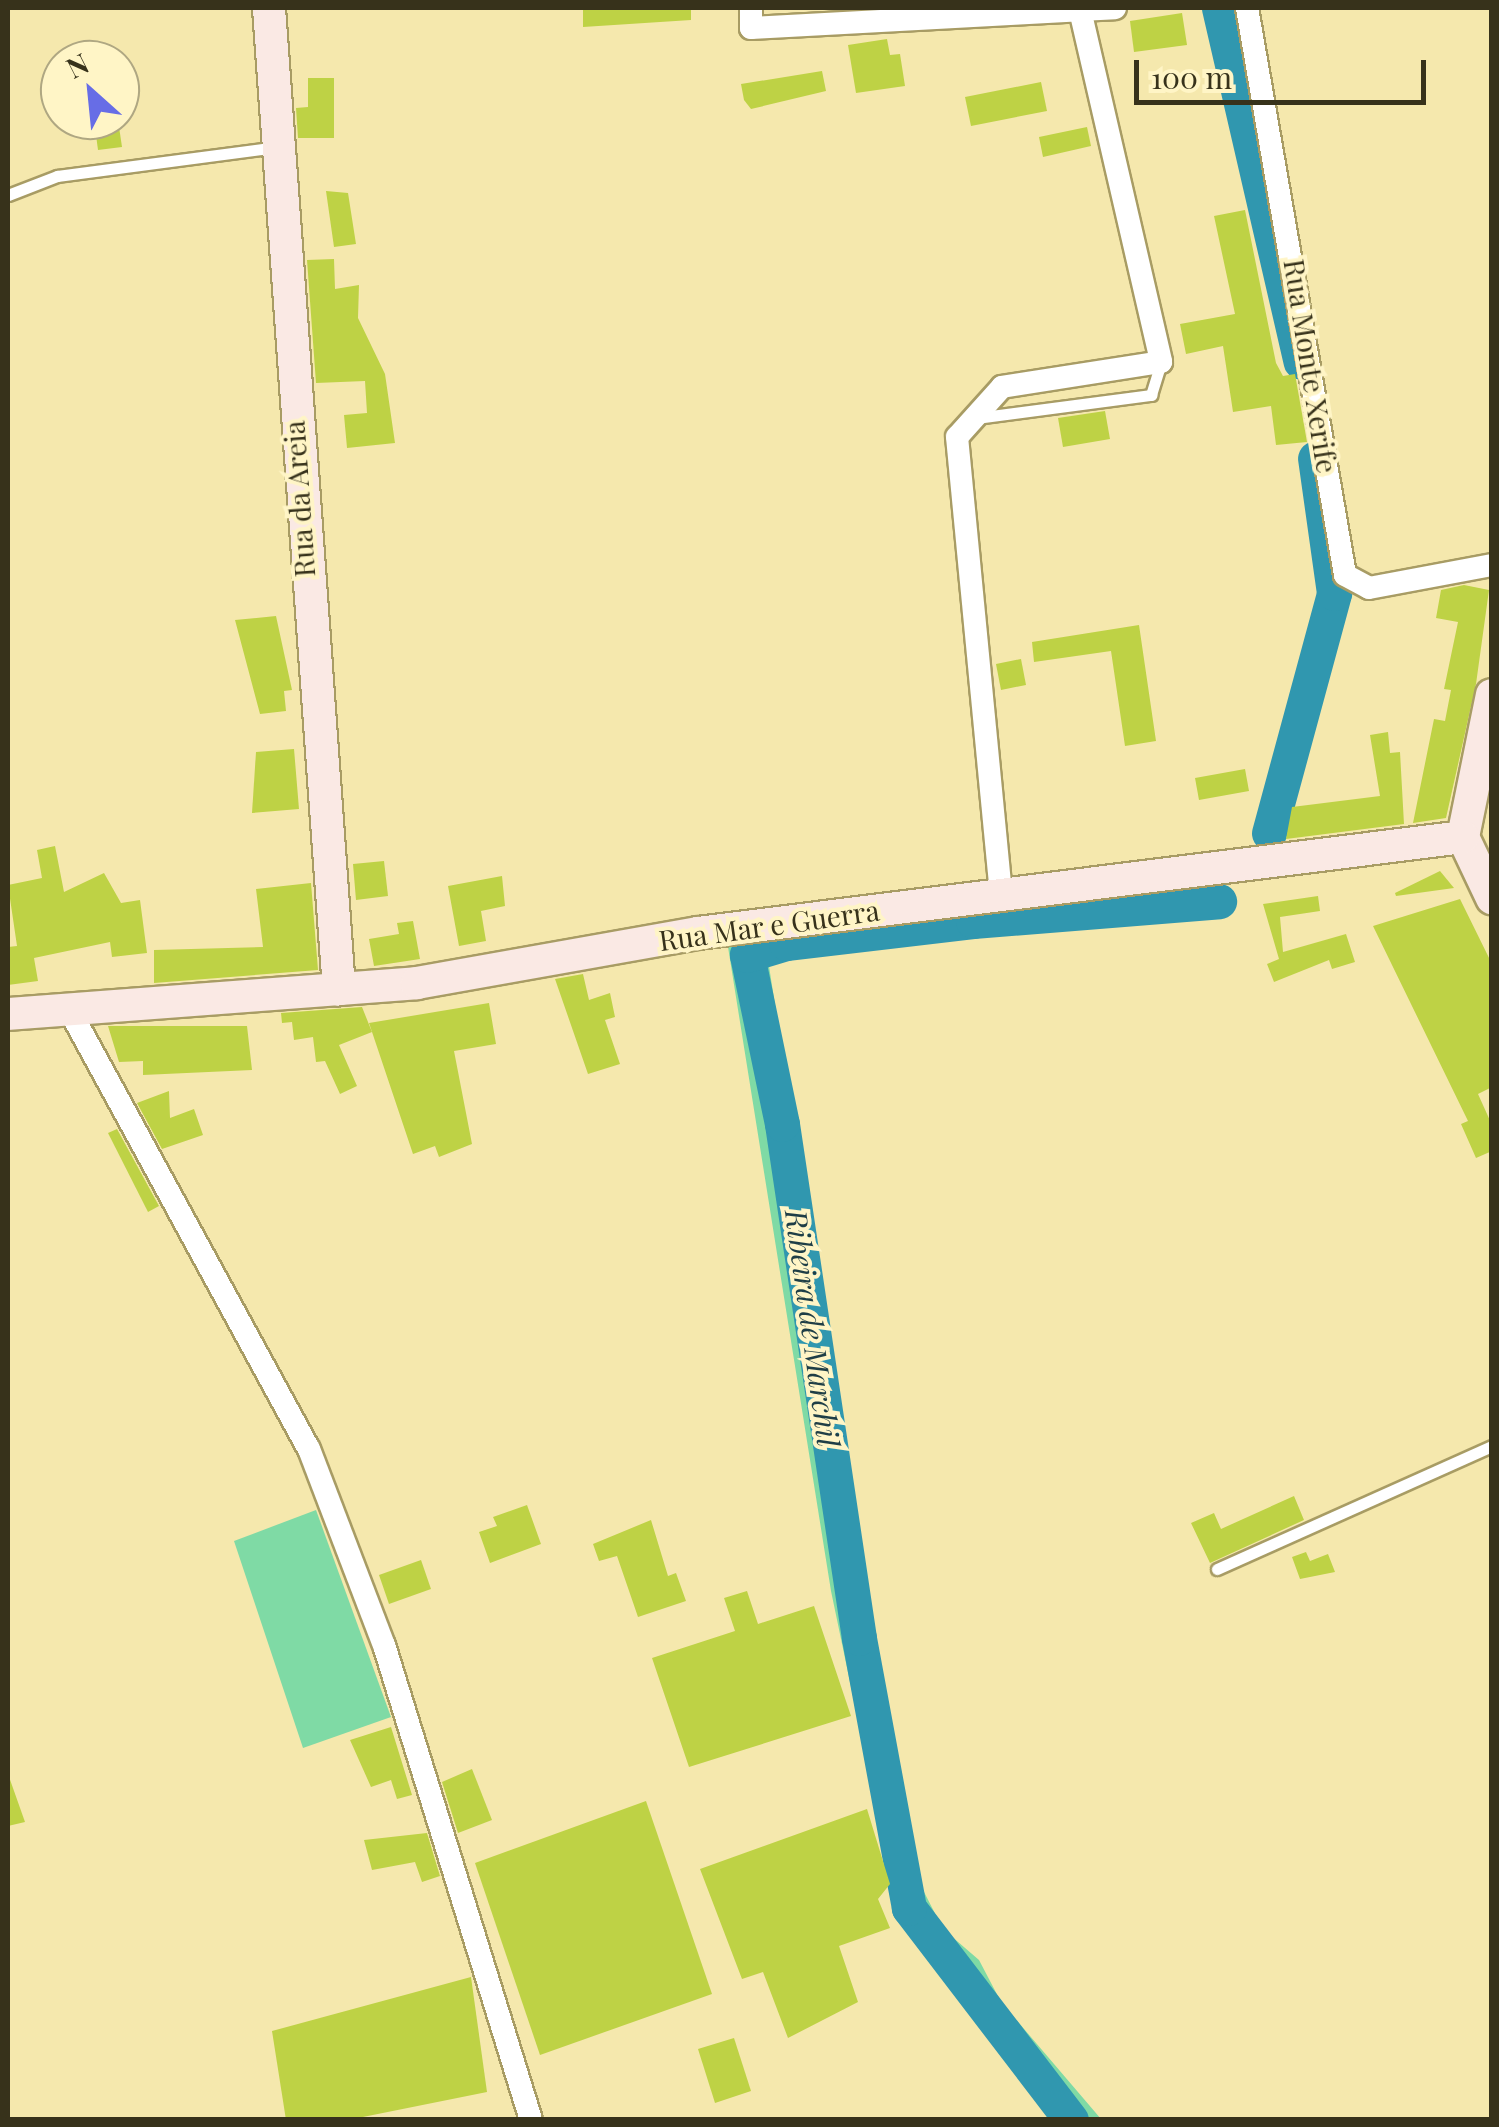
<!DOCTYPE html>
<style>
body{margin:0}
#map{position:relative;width:1499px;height:2127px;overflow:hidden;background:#f5e8ad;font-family:"Playfair Display",serif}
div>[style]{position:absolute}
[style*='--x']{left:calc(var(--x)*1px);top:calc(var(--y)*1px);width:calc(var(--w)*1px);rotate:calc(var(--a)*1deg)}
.green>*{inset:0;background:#7fdaa5}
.river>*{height:35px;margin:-17.5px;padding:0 17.5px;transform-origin:17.5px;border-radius:17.5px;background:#3097af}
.building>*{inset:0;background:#bed245}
.roads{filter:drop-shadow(2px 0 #a89c64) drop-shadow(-2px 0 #a89c64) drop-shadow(0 2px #a89c64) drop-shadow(0 -2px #a89c64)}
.lane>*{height:11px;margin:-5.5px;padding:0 5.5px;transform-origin:5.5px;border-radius:5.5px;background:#fff}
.street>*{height:22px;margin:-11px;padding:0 11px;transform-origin:11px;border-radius:11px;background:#fff}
.secondary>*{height:32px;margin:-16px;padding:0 16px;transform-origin:16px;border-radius:16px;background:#fae9e4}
span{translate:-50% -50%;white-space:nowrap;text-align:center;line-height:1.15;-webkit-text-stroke:8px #fff5c6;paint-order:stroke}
.street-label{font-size:28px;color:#37321b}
.water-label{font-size:30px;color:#1f3e46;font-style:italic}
.frame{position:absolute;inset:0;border:10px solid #37321b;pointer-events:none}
.north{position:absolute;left:40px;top:40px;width:100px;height:100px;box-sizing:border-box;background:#fff5c6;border:2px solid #afa782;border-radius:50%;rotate:333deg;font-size:28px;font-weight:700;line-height:40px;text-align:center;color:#37321b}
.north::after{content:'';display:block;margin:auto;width:35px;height:45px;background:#676de6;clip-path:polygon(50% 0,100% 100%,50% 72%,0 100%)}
.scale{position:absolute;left:1134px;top:60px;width:292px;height:45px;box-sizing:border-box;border:5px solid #37321b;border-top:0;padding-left:12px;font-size:30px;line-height:35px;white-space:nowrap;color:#37321b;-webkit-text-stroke:8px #fff5c6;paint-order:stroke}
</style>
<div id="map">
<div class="green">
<div style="clip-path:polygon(764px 934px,888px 1731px,923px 1890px,943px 1929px,979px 1960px,1001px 2002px,1101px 2119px,1057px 2119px,908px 1932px,895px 1898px,831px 1591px,728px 947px)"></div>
<div style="clip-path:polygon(316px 1510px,391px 1717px,303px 1748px,234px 1541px)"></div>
</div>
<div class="river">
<div style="--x:1219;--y:8;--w:363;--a:77"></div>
<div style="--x:1269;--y:833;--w:249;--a:-74.8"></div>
<div style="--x:1334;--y:593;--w:136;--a:-98"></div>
<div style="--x:1071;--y:2120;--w:267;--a:-127.4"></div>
<div style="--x:909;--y:1908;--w:275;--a:-100.5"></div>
<div style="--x:859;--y:1638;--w:520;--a:-98.52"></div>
<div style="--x:782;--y:1124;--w:173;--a:-101.7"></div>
<div style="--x:747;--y:955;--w:41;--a:-17.1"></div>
<div style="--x:786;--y:943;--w:188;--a:-6.7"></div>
<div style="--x:973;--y:921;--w:247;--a:-4.6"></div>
</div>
<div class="building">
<div style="clip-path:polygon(583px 8px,691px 8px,691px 20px,583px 27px)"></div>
<div style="clip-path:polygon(1182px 13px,1187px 45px,1134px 52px,1130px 21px)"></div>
<div style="clip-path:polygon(887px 39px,890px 55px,900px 54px,905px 86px,856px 93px,848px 45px)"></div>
<div style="clip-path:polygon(822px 71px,826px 91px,751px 109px,744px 100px,741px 84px)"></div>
<div style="clip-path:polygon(308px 78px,334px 78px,334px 138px,298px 138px,296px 108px,308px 107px)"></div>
<div style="clip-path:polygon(1041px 82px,1047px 111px,971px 126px,965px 97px)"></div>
<div style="clip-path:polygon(94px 120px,118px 120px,122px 147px,98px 150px)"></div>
<div style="clip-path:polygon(1087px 127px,1091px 146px,1043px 157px,1039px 137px)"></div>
<div style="clip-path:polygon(326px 191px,348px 193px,356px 244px,334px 247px)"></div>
<div style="clip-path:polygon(1245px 210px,1276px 363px,1283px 376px,1295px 374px,1307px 442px,1276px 445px,1271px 406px,1233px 412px,1223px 346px,1186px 354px,1180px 324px,1235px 314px,1214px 216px)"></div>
<div style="clip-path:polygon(334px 259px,335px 289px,359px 285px,358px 318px,385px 374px,395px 443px,347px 448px,344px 415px,367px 413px,365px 381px,316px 383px,307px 260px)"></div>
<div style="clip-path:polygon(1105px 411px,1110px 439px,1063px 447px,1058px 418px)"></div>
<div style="clip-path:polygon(1464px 585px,1489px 590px,1476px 684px,1446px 818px,1413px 823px,1434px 719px,1445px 721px,1451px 690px,1444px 689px,1458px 622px,1436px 618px,1441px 590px)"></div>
<div style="clip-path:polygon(276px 616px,292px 690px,284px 691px,286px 711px,260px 714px,235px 620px)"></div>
<div style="clip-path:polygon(1139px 625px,1156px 741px,1125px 746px,1111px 651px,1034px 662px,1032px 642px)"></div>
<div style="clip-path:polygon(1021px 659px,1026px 685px,1001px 690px,996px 664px)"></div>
<div style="clip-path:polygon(1388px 732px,1390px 753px,1400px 752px,1404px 824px,1286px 839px,1292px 807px,1380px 796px,1370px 735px)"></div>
<div style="clip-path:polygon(294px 749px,299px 809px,252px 813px,256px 752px)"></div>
<div style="clip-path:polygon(1245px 769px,1249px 791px,1199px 800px,1195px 778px)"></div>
<div style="clip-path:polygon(55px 846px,64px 892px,104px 873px,121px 903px,140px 900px,147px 953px,112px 957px,110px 942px,34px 958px,38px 981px,8px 985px,8px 947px,17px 946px,8px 885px,42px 878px,37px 850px)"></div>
<div style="clip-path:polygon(384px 861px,388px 896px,356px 900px,353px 864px)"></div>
<div style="clip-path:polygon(1440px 871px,1454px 888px,1396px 896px,1395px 893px)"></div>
<div style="clip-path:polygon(502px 876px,505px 906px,481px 911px,486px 941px,459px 946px,448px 886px)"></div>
<div style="clip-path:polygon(311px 883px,318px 970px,154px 983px,154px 950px,263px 947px,256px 889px)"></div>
<div style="clip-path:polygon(1318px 896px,1320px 911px,1280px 917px,1283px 952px,1346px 934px,1355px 962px,1332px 969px,1329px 960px,1274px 982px,1267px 964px,1279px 959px,1263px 904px)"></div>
<div style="clip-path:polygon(1460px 899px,1492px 964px,1492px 1087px,1478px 1094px,1492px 1125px,1492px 1151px,1476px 1158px,1461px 1124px,1468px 1121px,1373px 926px)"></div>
<div style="clip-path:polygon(413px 921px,420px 959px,374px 966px,369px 939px,399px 934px,397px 923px)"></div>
<div style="clip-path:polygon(583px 974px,589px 1000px,610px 993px,615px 1017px,605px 1020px,620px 1064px,588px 1074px,555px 979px)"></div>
<div style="clip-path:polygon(489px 1003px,496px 1044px,454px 1051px,472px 1144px,439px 1157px,435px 1146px,413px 1154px,369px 1023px)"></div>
<div style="clip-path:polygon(362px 1007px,372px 1032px,339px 1045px,357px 1086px,340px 1094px,325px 1061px,316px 1062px,313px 1037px,294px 1040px,292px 1022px,282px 1023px,281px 1013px)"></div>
<div style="clip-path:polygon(108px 1026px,247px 1026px,252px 1070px,143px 1075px,143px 1061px,119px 1062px)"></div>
<div style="clip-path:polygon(169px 1091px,170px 1118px,194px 1109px,203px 1135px,162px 1149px,137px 1103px)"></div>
<div style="clip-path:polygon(117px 1129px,159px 1206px,148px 1212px,108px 1133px)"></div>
<div style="clip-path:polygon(1294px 1496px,1304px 1520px,1210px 1563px,1191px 1523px,1214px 1513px,1221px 1529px)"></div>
<div style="clip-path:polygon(527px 1505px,541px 1544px,490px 1563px,479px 1532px,497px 1526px,493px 1517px)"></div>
<div style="clip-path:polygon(651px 1520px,668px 1576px,676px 1573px,686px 1601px,638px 1617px,617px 1556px,599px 1561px,593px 1544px)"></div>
<div style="clip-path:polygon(1306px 1552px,1310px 1561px,1328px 1554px,1335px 1572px,1300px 1579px,1292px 1557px)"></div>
<div style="clip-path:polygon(421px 1560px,431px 1589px,389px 1604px,379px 1575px)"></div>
<div style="clip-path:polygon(747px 1591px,758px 1624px,814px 1606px,851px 1716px,689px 1767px,652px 1658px,735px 1631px,724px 1598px)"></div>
<div style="clip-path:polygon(391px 1727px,412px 1795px,397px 1799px,391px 1780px,371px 1787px,350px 1740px)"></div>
<div style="clip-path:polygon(472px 1769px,492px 1820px,458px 1833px,442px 1782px)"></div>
<div style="clip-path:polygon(8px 1774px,25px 1822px,8px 1826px)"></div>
<div style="clip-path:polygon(646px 1801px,712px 1994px,540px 2055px,475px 1863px)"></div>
<div style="clip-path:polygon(867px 1809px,890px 1884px,878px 1899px,890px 1928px,839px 1946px,858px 2002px,788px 2038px,763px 1972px,742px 1979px,700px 1869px)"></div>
<div style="clip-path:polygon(427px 1833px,440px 1876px,422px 1882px,415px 1862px,372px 1870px,364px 1840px)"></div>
<div style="clip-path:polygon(471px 1977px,487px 2092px,348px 2120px,286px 2120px,272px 2031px)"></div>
<div style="clip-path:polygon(734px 2038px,751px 2091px,715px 2103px,698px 2049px)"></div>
</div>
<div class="roads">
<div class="lane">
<div style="--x:8;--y:195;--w:53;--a:-21.2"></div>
<div style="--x:57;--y:176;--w:221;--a:-7.5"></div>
<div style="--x:976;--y:418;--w:177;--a:-7.5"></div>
<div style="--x:1151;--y:395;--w:34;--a:-73"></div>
<div style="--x:1217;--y:1569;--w:301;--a:-24.1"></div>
</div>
<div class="street">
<div style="--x:751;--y:8;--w:20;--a:90"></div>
<div style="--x:751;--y:28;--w:329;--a:-3.1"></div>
<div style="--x:1080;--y:10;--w:361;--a:77"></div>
<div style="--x:1161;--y:362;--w:161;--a:171.1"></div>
<div style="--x:1002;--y:387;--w:67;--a:132"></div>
<div style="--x:957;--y:437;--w:458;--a:84.5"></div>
<div style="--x:1247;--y:8;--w:575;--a:80.19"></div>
<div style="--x:1345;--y:575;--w:27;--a:28"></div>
<div style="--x:1369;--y:588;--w:125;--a:-10.6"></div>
<div style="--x:1080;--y:10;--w:35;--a:-3"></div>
<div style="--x:71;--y:1013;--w:497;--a:61.4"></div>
<div style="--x:309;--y:1449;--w:210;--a:69.1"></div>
<div style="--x:384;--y:1645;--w:497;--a:72.8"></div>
</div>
<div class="secondary">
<div style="--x:269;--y:8;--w:984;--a:85.92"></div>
<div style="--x:1463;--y:837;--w:145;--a:-78.5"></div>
<div style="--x:1463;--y:837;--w:68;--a:64.6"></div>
<div style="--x:8;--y:1014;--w:410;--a:-4.3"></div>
<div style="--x:417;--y:983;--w:285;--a:-10.1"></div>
<div style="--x:698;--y:933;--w:771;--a:-7.15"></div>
</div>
</div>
<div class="street-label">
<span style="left:1311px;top:366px;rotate:81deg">Rua Monte Xerife</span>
<span style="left:299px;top:499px;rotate:-94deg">Rua da Areia</span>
<span style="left:769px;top:925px;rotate:-8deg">Rua Mar e Guerra</span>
</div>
<div class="water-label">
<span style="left:813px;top:1328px;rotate:82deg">Ribeira de Marchil</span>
</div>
<div class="frame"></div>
<div class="north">N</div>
<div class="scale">100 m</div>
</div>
